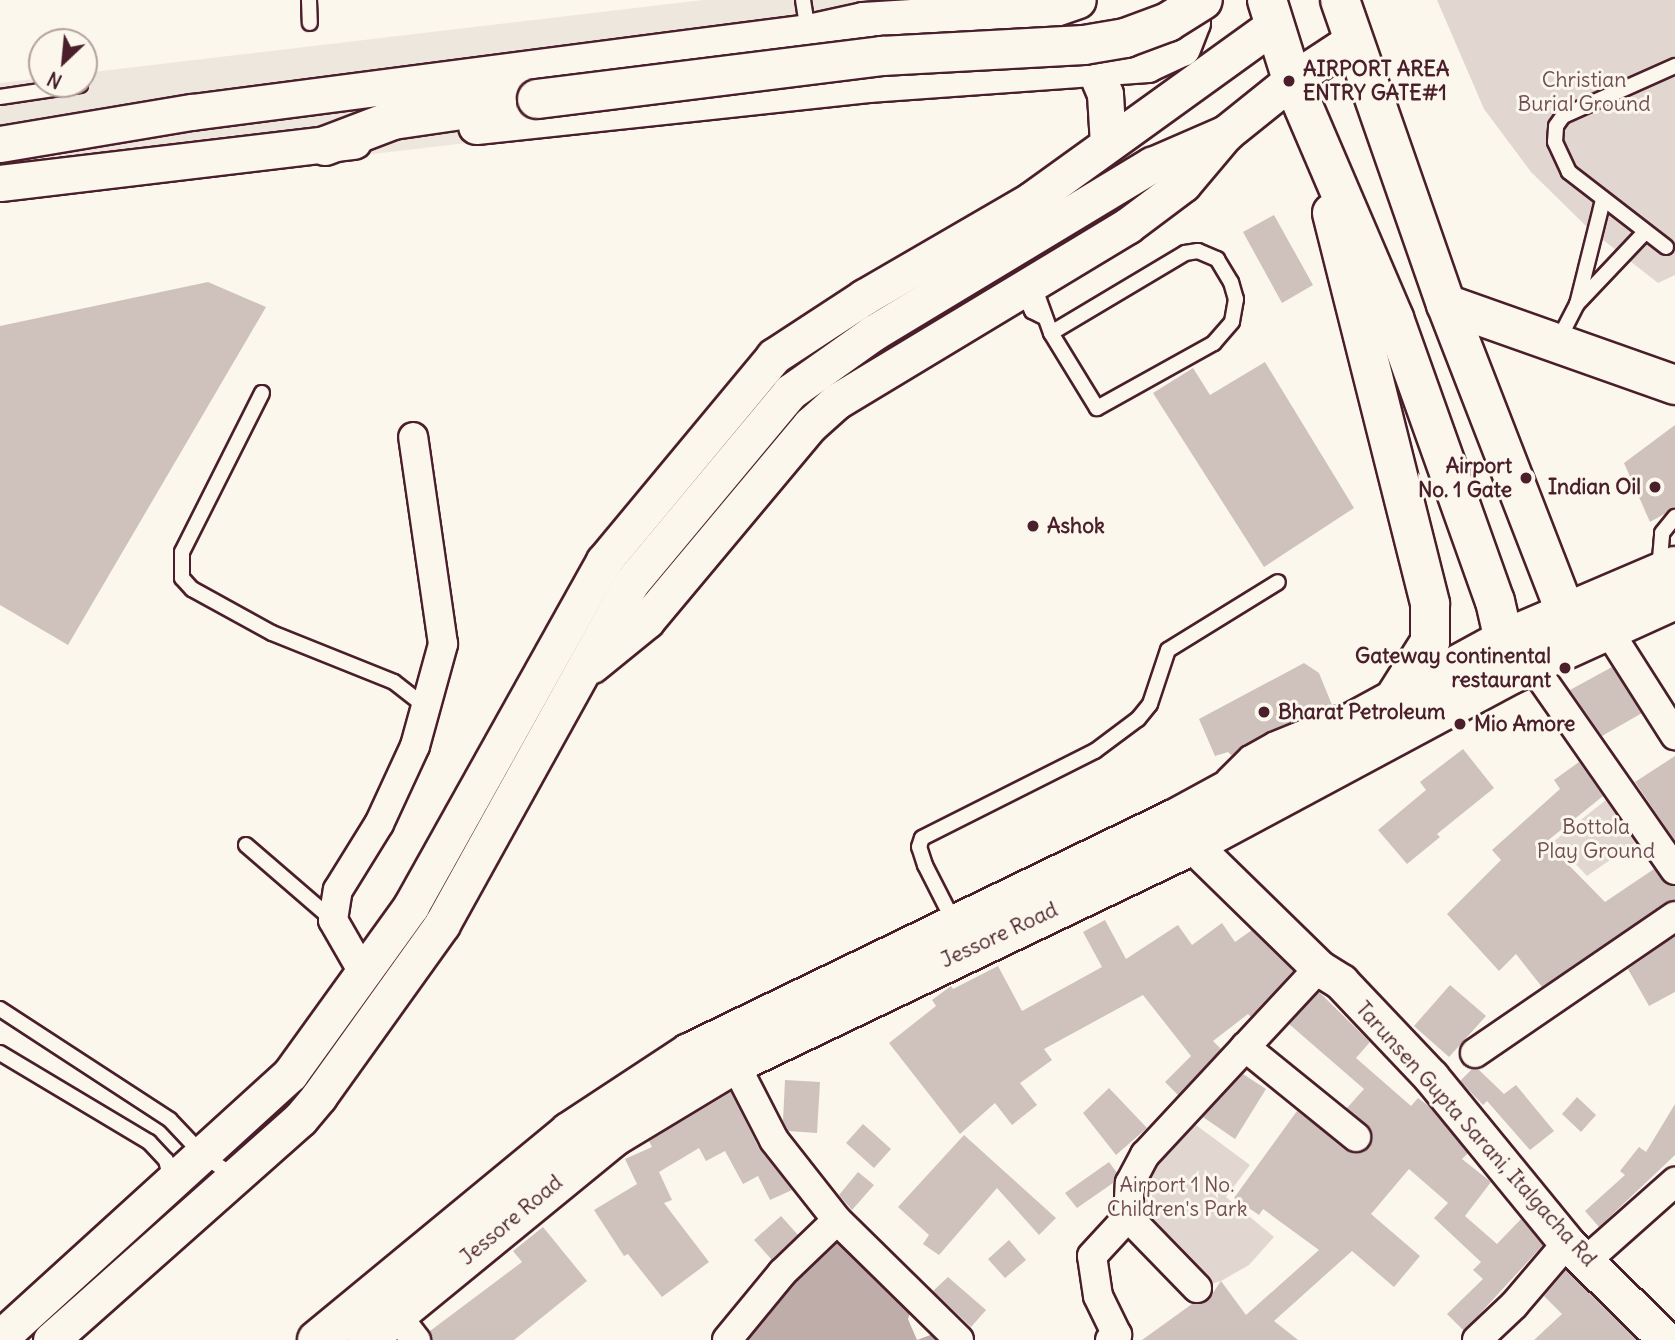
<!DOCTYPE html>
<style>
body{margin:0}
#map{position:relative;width:1675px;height:1340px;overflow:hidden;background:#fbf7ec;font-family:Delius,sans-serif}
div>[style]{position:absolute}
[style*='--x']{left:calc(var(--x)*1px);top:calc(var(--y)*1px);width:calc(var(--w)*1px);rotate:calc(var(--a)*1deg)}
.built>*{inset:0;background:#eee7de}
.green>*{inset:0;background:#e2d7d0}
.water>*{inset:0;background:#bfadaa}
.building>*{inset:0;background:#cfc2bc}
.roads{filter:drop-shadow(2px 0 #4a1f2b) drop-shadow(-2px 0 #4a1f2b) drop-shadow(0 2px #4a1f2b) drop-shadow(0 -2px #4a1f2b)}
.service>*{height:14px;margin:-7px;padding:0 7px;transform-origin:7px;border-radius:7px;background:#fbf7ec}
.minor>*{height:28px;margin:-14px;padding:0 14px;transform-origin:14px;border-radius:14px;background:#fbf7ec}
.tertiary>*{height:35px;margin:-17.5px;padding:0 17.5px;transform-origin:17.5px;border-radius:17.5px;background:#fbf7ec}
.primary>*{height:38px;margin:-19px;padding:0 19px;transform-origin:19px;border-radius:19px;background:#fbf7ec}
.bridges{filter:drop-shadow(2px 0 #4a1f2b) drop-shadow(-2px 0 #4a1f2b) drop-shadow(0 2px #4a1f2b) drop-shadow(0 -2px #4a1f2b)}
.primary-bridge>*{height:38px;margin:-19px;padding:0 19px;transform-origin:19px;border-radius:19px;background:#fbf7ec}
.dots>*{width:19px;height:19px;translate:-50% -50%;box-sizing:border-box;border:4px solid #fbf7ec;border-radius:50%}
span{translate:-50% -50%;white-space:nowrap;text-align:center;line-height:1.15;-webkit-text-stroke:6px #fbf7ec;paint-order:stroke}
.poi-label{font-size:21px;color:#4a1f2b;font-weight:700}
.left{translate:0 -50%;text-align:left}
.right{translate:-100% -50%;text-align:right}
.park-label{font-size:21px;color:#704d54}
.street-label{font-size:21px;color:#4a1f2b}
.north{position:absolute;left:28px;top:28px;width:70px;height:70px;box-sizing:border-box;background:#fbf7ec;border:2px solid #b4a19f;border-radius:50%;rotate:206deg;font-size:19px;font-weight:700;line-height:28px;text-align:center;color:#4a1f2b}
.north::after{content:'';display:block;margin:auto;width:24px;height:32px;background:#4a1f2b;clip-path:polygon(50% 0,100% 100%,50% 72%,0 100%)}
</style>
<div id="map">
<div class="built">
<div style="clip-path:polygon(703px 0,901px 0,926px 90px,0 197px,0 83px,42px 78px,42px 84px,84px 84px,84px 73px)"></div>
</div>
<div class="green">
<div style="clip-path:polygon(1437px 0,1675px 0,1675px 275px,1658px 283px,1588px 228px,1531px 172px,1484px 109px)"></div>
<div style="clip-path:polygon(1606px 800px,1636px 842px,1587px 876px,1554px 841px)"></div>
<div style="clip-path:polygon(1181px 1114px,1250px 1165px,1226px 1197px,1274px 1237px,1249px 1265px,1221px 1281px,1197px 1288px,1150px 1238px,1130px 1183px)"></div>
</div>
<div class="water">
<div style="clip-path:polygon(838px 1237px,913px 1305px,908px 1319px,917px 1340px,941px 1331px,950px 1340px,728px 1340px)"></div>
</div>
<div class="building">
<div style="clip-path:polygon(1274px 215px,1313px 285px,1282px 303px,1243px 232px)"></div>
<div style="clip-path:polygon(208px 282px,266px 307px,68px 645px,0 605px,0 326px)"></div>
<div style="clip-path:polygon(1265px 362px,1354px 508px,1264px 567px,1153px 393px,1193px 368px,1210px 395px)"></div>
<div style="clip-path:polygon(1675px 425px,1675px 508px,1650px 522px,1624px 463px)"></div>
<div style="clip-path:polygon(1304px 663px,1319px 673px,1332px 705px,1267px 732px,1232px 756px,1228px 752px,1215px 756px,1199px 719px)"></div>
<div style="clip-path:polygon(1612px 667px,1642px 713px,1602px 736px,1570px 690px)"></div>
<div style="clip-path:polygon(1463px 749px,1494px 788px,1437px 834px,1440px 837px,1407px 864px,1378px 830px,1426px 790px,1420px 782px)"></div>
<div style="clip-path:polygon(1675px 756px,1675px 841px,1635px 782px)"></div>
<div style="clip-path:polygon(1579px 762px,1603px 796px,1546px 842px,1605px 902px,1654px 869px,1667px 885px,1675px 886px,1675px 900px,1542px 987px,1516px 954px,1499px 971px,1447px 914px,1501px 860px,1492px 850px,1560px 789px,1554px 780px)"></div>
<div style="clip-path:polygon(1105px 920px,1126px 959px,1178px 925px,1192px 945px,1222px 923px,1235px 942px,1252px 930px,1293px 971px,1251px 1017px,1248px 1014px,1213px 1041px,1221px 1049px,1178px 1095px,1165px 1082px,1191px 1056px,1143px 995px,1044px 1049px,1052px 1060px,1020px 1083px,1037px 1105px,1012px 1125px,995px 1103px,960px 1134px,889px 1043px,936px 1006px,932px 1000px,951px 986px,953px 989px,998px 966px,1022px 1011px,1102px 967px,1083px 932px)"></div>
<div style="clip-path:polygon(1675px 936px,1675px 992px,1649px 1006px,1628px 969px)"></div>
<div style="clip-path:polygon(1450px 985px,1486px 1016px,1449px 1057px,1414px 1026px)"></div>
<div style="clip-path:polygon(1319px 992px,1370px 1042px,1356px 1058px,1411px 1106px,1418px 1098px,1430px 1107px,1468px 1153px,1462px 1159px,1491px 1182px,1465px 1216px,1497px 1244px,1521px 1219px,1543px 1245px,1464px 1331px,1447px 1314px,1483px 1279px,1473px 1270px,1481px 1262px,1434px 1218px,1448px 1203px,1409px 1169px,1371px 1214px,1420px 1256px,1394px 1287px,1352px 1251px,1274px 1321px,1298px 1340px,1142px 1340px,1192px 1304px,1208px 1300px,1221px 1281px,1246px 1315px,1319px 1250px,1263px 1209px,1259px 1215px,1234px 1198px,1297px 1111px,1353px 1153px,1363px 1152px,1372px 1140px,1367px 1125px,1347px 1108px,1364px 1089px,1289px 1024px)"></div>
<div style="clip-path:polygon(1472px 1069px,1478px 1069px,1504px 1094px,1516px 1085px,1554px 1131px,1530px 1150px,1487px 1101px,1483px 1105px,1460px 1081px)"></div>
<div style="clip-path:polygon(1243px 1074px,1266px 1089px,1235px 1139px,1203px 1117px)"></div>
<div style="clip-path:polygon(785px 1080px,820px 1082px,817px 1133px,788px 1131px,783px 1121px)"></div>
<div style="clip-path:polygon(1109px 1088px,1147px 1128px,1116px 1155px,1083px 1113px)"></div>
<div style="clip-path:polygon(731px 1092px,759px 1148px,792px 1190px,770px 1200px,758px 1176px,743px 1184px,725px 1151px,706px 1161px,699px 1148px,659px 1172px,672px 1200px,664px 1203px,709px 1262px,662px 1297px,628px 1254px,624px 1256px,594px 1210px,637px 1184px,625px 1159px,652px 1147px,649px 1141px)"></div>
<div style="clip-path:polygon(1577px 1097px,1596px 1115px,1581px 1132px,1562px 1114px)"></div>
<div style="clip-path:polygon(1675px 1104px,1675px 1155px,1599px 1227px,1585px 1211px,1625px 1175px,1620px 1171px,1639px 1147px,1646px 1152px)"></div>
<div style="clip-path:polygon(863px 1124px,891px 1149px,874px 1168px,846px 1143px)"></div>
<div style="clip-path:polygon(964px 1135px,1056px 1218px,1039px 1235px,997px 1188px,939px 1255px,923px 1244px,929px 1235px,898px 1207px)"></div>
<div style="clip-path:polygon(1109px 1162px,1117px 1173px,1113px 1183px,1077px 1208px,1065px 1193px)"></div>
<div style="clip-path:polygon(858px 1172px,874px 1185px,852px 1210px,839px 1195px)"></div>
<div style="clip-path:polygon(781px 1216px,798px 1235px,772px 1260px,754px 1240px)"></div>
<div style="clip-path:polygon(543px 1227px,587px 1281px,514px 1340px,432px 1340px,430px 1331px,522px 1262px,513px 1251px)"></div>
<div style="clip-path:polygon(1009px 1240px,1026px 1260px,1005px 1278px,988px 1259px)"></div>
<div style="clip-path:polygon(1566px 1270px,1637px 1340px,1534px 1340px,1562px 1314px,1544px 1296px)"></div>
<div style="clip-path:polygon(948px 1277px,986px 1310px,971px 1327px,933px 1291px)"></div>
</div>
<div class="roads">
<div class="service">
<div style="--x:309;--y:0;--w:23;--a:88"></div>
<div style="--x:803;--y:0;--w:32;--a:81"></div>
<div style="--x:0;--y:97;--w:81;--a:-8.5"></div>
<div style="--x:1603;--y:200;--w:107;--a:104"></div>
<div style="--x:1577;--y:304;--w:99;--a:-46.6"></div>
<div style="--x:1666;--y:247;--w:123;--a:-142.3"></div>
<div style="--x:1569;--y:172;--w:33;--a:-115"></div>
<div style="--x:1555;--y:142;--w:16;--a:-86"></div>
<div style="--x:1556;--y:126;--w:12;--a:-55"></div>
<div style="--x:1563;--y:116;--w:123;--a:-24.1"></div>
<div style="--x:1198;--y:251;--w:21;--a:23"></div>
<div style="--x:1217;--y:259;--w:27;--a:59"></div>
<div style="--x:1231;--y:282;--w:18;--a:74"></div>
<div style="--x:1236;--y:299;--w:23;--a:100"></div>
<div style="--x:1232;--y:322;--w:28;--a:131"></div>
<div style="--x:1214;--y:343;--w:134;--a:150.9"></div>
<div style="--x:1097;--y:408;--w:88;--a:-121.5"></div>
<div style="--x:1051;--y:333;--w:156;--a:-30.8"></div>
<div style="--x:1185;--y:253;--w:13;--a:-9"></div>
<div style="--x:1033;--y:283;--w:53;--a:70.2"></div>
<div style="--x:1021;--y:289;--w:25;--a:63"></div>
<div style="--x:1032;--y:311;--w:11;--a:27"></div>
<div style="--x:1557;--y:343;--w:44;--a:-62.9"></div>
<div style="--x:262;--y:393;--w:178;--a:116.7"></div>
<div style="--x:182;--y:552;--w:26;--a:90"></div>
<div style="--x:182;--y:578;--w:15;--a:48"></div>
<div style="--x:192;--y:589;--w:91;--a:28.8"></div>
<div style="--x:272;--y:633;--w:131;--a:21.9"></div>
<div style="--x:394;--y:682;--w:41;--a:38"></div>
<div style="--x:1659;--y:570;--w:37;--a:-85"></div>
<div style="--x:1662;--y:533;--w:21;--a:-51"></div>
<div style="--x:1224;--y:777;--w:33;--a:-45"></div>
<div style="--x:1247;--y:754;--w:29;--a:-29"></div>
<div style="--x:1272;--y:740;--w:71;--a:-22.2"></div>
<div style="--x:246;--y:845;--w:115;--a:40.8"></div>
<div style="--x:955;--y:924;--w:66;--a:-117"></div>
<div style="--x:925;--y:865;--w:19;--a:-108"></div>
<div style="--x:919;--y:847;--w:9;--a:-72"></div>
<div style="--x:922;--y:838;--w:194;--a:-26.7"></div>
<div style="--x:1095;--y:751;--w:54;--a:-36.7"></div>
<div style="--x:1138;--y:719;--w:19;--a:-51"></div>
<div style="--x:1150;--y:704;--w:57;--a:-71.6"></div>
<div style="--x:1168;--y:650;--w:129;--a:-31.7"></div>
<div style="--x:0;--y:1009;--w:203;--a:33.1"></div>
<div style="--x:170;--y:1120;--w:50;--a:46.6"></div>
<div style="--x:204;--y:1156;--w:36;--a:34"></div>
<div style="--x:0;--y:1053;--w:174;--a:30.9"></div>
<div style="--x:149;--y:1142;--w:25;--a:47"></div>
<div style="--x:166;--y:1160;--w:21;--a:76"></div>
</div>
<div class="minor">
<div style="--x:1608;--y:630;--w:125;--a:57.5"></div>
<div style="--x:1532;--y:665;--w:250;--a:55.1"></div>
<div style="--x:364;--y:974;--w:62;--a:-119.9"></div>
<div style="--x:333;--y:920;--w:30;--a:-81"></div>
<div style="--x:338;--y:890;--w:78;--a:-58.2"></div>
<div style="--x:379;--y:824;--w:86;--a:-65.2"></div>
<div style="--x:415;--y:746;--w:106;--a:-74.6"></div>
<div style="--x:443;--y:644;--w:209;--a:-98.2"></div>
<div style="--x:1245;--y:1047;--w:143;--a:39"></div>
<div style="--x:1475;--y:1053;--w:242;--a:-34.4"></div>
<div style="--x:735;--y:1064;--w:85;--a:62.8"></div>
<div style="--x:774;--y:1140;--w:102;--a:51.8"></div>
<div style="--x:837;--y:1220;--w:171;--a:44.5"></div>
<div style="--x:1128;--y:1217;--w:99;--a:45.8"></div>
<div style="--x:1587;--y:1260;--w:118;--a:-41.6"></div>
<div style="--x:397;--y:1316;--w:31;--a:52"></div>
<div style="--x:727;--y:1340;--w:87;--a:-50.6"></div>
<div style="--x:782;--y:1273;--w:76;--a:-43.9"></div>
<div style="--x:1110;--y:1340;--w:9;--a:-36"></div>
<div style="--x:1117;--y:1335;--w:43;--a:-116"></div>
<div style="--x:1098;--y:1296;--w:40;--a:-98.5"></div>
<div style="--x:1092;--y:1256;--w:53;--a:-47.3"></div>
<div style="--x:1128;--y:1217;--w:34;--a:-87"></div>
<div style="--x:1130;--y:1183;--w:32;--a:-62"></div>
<div style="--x:1145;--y:1155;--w:255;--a:-47.1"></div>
<div style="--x:1477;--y:1340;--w:51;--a:-43.4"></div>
<div style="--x:1514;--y:1305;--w:82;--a:-49.5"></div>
</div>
<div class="tertiary">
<div style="--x:964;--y:14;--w:74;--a:0"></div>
<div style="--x:1038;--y:14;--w:42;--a:-19.3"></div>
<div style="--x:1094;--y:68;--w:28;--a:67"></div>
<div style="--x:1105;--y:94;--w:50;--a:86.6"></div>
<div style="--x:476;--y:126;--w:394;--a:-6.1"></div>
<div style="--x:868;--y:84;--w:280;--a:-4.1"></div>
<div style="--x:1147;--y:64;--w:38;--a:-25"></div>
<div style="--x:1182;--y:48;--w:28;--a:-69"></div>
<div style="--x:1192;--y:22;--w:22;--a:-98"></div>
<div style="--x:0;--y:144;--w:195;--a:-9.5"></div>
<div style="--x:192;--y:112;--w:621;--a:-7.4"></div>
<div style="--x:808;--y:32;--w:56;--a:-12.3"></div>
<div style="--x:863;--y:20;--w:97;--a:-3.5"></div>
<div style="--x:960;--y:14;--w:33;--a:-25"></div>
<div style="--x:0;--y:183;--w:356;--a:-6.8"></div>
<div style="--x:592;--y:665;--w:70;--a:-39.2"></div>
<div style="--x:646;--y:621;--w:256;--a:-50.1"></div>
<div style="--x:810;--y:425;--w:36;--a:-42"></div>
<div style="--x:837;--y:401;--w:339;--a:-31.1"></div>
<div style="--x:1127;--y:226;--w:70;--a:-36.9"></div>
<div style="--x:1183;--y:184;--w:67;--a:-49.9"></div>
<div style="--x:1226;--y:133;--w:85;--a:-38.8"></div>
<div style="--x:1292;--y:80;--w:73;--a:-33.3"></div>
<div style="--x:1193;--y:845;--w:176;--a:44.3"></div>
<div style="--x:1319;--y:968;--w:26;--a:32"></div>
<div style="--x:1341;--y:982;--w:131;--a:46.5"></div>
<div style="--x:1431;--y:1077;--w:215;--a:50.7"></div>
<div style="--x:1567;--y:1243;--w:139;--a:44.4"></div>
<div style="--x:0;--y:1338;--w:392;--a:-42.3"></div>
<div style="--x:290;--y:1074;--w:207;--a:-54.2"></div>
<div style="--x:411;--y:906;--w:395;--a:-60.8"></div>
<div style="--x:604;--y:561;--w:266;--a:-50.3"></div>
<div style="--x:774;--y:356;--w:108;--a:-33.2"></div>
<div style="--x:864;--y:297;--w:193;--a:-30.1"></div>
<div style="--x:1031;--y:200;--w:299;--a:-35.8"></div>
<div style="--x:51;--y:1340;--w:333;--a:-41.6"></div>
<div style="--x:300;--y:1119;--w:30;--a:-50"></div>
<div style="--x:319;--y:1096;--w:211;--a:-54.4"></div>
<div style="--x:442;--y:924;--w:390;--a:-61"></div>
<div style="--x:631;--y:583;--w:249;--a:-50.2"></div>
<div style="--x:790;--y:392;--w:102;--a:-35.4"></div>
<div style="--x:873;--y:333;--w:326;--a:-31.1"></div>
<div style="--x:1152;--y:165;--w:81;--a:-23.4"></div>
</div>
<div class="primary">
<div style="--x:1267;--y:0;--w:84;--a:72.6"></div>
<div style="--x:1292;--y:80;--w:259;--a:66.8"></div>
<div style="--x:1394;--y:318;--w:300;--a:70.4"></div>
<div style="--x:1495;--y:601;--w:63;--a:77.1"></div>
<div style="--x:1340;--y:0;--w:322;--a:70.8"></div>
<div style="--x:1446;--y:304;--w:354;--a:68.8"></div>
<div style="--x:325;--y:146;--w:73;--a:-20.9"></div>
<div style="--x:393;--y:120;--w:146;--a:-8.3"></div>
<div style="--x:1332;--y:213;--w:403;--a:75.9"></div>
<div style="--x:1430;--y:604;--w:38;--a:90"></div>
<div style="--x:1430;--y:642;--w:62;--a:122.4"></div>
<div style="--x:1446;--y:304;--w:243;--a:19.5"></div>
<div style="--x:317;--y:1340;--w:327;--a:-39.5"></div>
<div style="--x:569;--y:1132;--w:144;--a:-33.4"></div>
<div style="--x:689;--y:1053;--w:541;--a:-25.76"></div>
<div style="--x:1176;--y:818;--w:374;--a:-28.6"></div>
<div style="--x:1504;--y:639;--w:186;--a:-23.1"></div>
<div style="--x:366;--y:1340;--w:320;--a:-39.3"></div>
<div style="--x:614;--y:1137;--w:141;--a:-31.1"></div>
<div style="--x:735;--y:1064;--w:508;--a:-25.56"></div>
<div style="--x:1193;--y:845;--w:362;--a:-28.2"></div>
<div style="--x:1512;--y:674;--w:179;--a:-24.4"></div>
</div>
</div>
<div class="bridges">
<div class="primary-bridge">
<div style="--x:537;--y:99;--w:348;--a:-7.1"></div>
<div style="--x:882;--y:56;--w:202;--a:-3.1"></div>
<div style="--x:1084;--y:45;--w:42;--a:-9.7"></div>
<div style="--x:1125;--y:38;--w:46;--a:-20.4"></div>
<div style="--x:1168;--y:22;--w:41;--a:-32.2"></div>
</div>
</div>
<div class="dots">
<div style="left:1289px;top:81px;background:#4a1f2b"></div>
<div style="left:1526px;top:478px;background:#4a1f2b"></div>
<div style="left:1655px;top:487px;background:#4a1f2b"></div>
<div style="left:1033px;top:526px;background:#4a1f2b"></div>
<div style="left:1565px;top:668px;background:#4a1f2b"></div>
<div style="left:1264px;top:712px;background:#4a1f2b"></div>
<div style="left:1460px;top:724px;background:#4a1f2b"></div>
</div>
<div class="poi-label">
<span class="left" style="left:1303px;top:81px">AIRPORT AREA<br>ENTRY GATE#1</span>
<span class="right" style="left:1512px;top:478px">Airport<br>No. 1 Gate</span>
<span class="right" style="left:1641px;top:487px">Indian Oil</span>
<span class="left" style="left:1047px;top:526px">Ashok</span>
<span class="right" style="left:1551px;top:668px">Gateway continental<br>restaurant</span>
<span class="left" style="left:1278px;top:712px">Bharat Petroleum</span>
<span class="left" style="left:1474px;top:724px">Mio Amore</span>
</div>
<div class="park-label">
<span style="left:1584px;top:92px">Christian<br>Burial Ground</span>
<span style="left:1596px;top:839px">Bottola<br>Play Ground</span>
<span style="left:1177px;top:1197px">Airport 1 No.<br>Children's Park</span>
</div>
<div class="street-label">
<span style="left:999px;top:935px;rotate:-25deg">Jessore Road</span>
<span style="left:1476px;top:1134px;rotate:48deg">Tarunsen Gupta Sarani, Italgacha Rd</span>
<span style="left:511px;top:1220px;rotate:-40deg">Jessore Road</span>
</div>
<div class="north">N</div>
</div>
